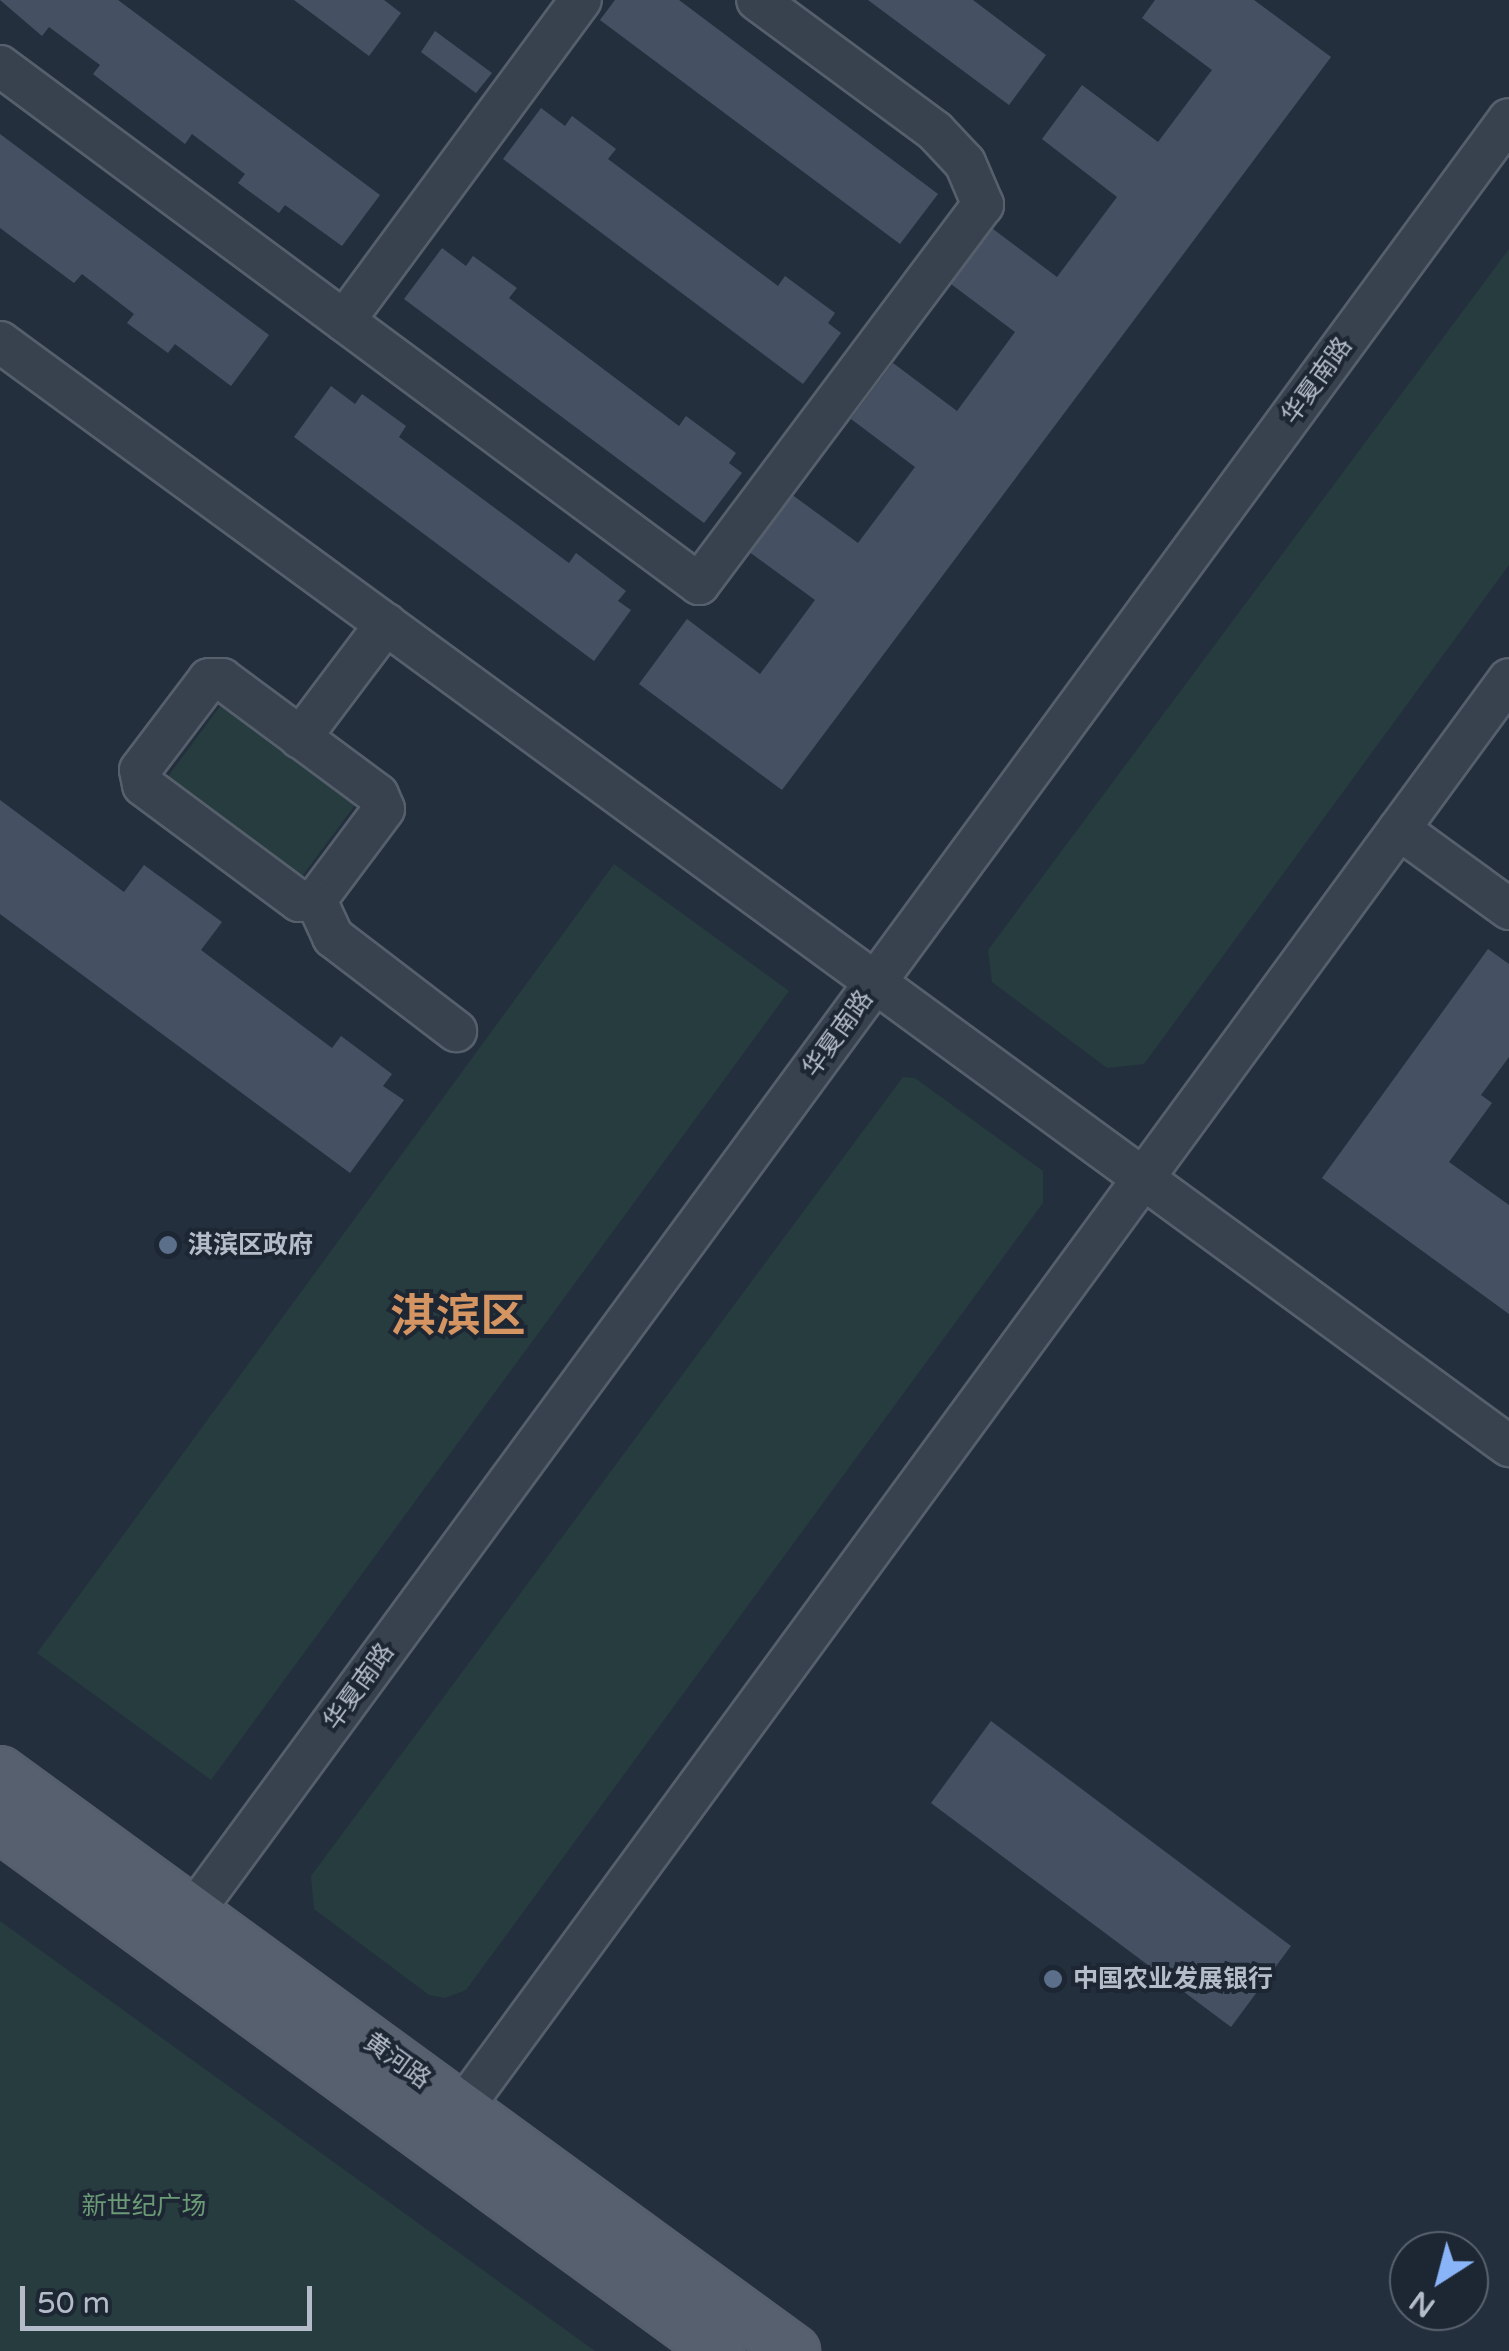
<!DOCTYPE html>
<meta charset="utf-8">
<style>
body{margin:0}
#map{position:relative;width:1509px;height:2351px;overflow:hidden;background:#242f3e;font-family:"Varela Round","Noto Sans SC",sans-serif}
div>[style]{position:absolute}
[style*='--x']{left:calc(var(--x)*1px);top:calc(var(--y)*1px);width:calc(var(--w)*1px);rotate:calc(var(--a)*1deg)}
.green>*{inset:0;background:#263c3f}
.building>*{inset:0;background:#455162}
.roads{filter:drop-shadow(2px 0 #565f6c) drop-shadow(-2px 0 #565f6c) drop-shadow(0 2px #565f6c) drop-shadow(0 -2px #565f6c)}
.minor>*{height:40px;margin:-20px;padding:0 20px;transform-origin:20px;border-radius:20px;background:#38414e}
.major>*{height:50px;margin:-25px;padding:0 25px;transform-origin:25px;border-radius:25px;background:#56606e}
.dots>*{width:28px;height:28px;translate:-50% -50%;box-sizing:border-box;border:5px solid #1d2633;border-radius:50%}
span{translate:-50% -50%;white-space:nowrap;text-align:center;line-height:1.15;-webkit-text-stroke:8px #1d2633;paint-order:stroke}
.street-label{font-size:25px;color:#b4bcc9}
.poi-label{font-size:25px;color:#b4bcc9;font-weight:700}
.left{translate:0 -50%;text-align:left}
.park-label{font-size:25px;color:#6b9a76}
.town-label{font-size:45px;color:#d59563;font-weight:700}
.north{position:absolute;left:1389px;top:2231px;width:100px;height:100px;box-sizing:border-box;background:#1d2633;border:2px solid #59626f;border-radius:50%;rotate:216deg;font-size:28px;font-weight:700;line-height:40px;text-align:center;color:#b4bcc9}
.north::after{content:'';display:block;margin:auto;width:35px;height:45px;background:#8ab4f8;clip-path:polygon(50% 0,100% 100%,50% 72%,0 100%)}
.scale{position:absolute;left:20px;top:2286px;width:292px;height:45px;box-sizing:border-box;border:5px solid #b4bcc9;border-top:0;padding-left:12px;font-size:30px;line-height:35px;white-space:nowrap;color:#b4bcc9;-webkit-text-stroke:8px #1d2633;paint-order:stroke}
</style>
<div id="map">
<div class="green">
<div style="clip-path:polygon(1509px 249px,1509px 565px,1144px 1064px,1107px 1068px,992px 982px,988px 950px)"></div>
<div style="clip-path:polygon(221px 705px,231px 705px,351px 794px,355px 805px,303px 875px,290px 875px,170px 787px,169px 775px)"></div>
<div style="clip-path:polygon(614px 864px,789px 991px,211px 1780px,37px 1653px)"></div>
<div style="clip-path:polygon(903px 1077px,915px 1078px,1043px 1171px,1043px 1203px,466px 1990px,445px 1998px,429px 1995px,314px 1909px,311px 1876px)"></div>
<div style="clip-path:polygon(0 1921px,595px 2351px,0 2351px)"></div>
</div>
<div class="building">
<div style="clip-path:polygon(0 0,118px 0,380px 195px,342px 246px,285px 205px,279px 213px,238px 183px,245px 174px,192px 134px,185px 144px,93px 74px,100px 65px,49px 27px,42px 36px)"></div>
<div style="clip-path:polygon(294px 0,384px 0,401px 13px,369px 56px)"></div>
<div style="clip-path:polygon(615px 0,679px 0,938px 194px,900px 244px,600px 20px)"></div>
<div style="clip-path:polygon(868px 0,973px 0,1046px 55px,1009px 105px)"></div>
<div style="clip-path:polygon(1155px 0,1254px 0,1331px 57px,782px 790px,639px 684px,687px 619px,760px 674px,815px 600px,748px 551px,791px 494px,858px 543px,915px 467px,851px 419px,893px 363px,957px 411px,1015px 332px,947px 281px,989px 226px,1057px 277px,1117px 197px,1042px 139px,1082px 85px,1158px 142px,1212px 70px,1142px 18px)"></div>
<div style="clip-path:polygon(435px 31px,492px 73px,476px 93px,421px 52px)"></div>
<div style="clip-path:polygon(541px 108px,565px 126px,572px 116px,616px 149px,608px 159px,778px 286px,785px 276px,835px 313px,828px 323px,841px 333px,803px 384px,503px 159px)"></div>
<div style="clip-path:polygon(0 134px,269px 335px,231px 386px,175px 344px,168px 353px,127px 323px,134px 314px,82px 274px,74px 283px,0 228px)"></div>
<div style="clip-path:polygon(442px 248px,466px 266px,473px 256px,517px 288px,509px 298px,679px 426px,686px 416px,736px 453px,729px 463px,742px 473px,704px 523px,404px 299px)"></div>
<div style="clip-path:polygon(331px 386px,355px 404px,362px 394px,406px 426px,399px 437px,569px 563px,576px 553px,626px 591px,618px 601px,631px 610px,594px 661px,294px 437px)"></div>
<div style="clip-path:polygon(0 800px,124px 892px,144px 865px,222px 922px,201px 950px,332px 1048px,341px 1036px,392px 1074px,383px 1086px,404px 1100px,350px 1173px,0 914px)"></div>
<div style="clip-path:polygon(1488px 949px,1509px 964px,1509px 1057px,1481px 1095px,1492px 1103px,1449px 1162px,1509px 1205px,1509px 1314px,1322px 1178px)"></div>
<div style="clip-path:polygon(991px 1721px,1291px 1946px,1231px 2027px,931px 1803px)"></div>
</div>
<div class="roads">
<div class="minor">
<div style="--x:0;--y:66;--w:870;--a:36.54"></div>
<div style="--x:699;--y:584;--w:474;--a:-53.2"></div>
<div style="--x:983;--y:205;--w:46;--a:-113.2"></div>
<div style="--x:965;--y:163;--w:44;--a:-133.2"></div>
<div style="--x:935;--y:131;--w:221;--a:-143.6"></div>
<div style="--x:344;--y:321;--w:399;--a:-53.6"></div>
<div style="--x:0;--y:342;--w:1870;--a:36.19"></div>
<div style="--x:209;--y:679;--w:13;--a:0"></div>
<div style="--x:222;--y:679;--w:194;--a:36.6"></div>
<div style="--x:378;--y:795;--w:15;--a:67"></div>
<div style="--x:384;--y:809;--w:114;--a:126.8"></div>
<div style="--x:316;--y:900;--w:17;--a:177"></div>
<div style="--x:299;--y:901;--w:194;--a:-143.4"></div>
<div style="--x:143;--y:785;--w:15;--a:-101"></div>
<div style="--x:140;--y:770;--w:114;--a:-52.8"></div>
<div style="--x:300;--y:738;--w:143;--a:-53"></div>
<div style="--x:1399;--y:829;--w:136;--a:36"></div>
<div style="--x:316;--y:900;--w:41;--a:65.3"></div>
<div style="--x:333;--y:937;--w:155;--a:37.4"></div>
<div style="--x:177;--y:1934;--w:2251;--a:-53.73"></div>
<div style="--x:444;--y:2133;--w:1802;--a:-53.78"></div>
</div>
<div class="major">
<div style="--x:0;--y:1772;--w:983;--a:36.1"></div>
<div style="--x:0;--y:1826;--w:890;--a:36.14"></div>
</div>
</div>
<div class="dots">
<div style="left:168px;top:1245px;background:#5c6f8a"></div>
<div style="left:1053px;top:1979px;background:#5c6f8a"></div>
</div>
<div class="street-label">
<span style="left:1317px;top:381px;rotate:-54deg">华夏南路</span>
<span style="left:838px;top:1034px;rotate:-54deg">华夏南路</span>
<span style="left:359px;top:1687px;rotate:-54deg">华夏南路</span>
<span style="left:397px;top:2061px;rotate:36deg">黄河路</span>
</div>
<div class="poi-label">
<span class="left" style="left:188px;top:1245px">淇滨区政府</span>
<span class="left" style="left:1073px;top:1979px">中国农业发展银行</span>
</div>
<div class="park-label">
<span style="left:144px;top:2206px">新世纪广场</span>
</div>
<div class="town-label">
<span style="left:458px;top:1318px">淇滨区</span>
</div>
<div class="north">N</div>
<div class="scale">50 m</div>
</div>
